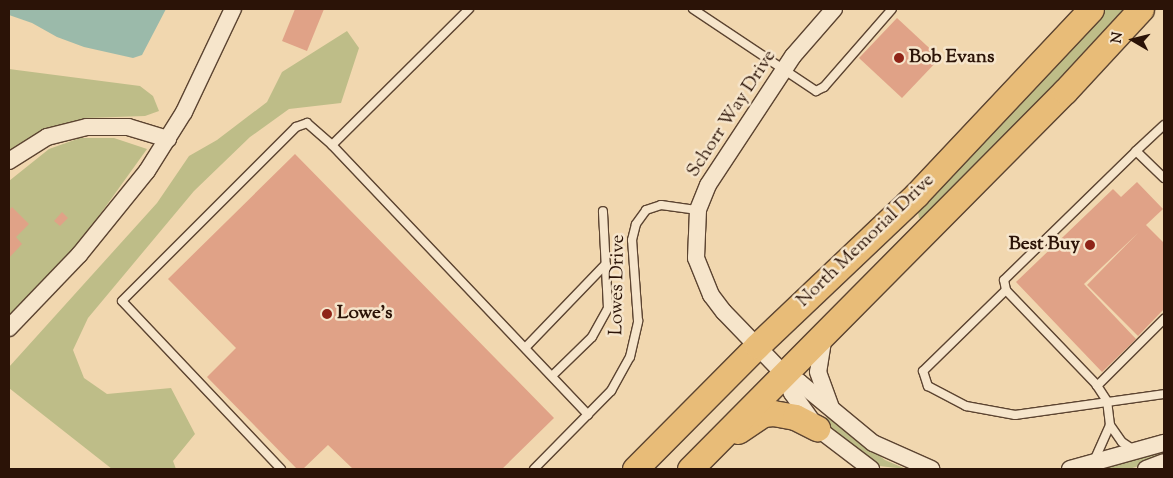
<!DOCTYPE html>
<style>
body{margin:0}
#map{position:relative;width:1173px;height:478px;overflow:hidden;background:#f1d7af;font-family:"Sorts Mill Goudy",serif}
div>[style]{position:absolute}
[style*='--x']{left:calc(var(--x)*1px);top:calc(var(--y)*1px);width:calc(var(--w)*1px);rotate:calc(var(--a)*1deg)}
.green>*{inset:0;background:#bebd88}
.water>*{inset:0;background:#9bbaaa}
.building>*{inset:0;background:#e0a287}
.roads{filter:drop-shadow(1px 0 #5c4431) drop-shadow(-1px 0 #5c4431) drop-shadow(0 1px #5c4431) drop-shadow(0 -1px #5c4431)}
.service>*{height:8px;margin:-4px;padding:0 4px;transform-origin:4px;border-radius:4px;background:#f6e5cb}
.minor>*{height:16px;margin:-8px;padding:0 8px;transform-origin:8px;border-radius:8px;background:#f6e5cb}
.primary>*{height:25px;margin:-12.5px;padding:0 12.5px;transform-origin:12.5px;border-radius:12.5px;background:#e8bc78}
.dots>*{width:14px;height:14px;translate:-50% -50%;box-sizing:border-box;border:2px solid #f6e5cb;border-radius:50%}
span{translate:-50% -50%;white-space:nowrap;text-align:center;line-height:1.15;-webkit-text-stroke:5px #f6e5cb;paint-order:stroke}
.poi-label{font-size:19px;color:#2b1307;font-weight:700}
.left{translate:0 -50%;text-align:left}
.right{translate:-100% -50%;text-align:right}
.street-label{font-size:19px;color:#2b1307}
.frame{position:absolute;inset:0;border:10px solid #2b1307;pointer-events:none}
.north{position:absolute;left:1108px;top:15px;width:50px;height:50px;-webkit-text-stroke:4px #f6e5cb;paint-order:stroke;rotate:278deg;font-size:14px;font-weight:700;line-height:20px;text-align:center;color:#2b1307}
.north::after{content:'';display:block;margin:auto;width:18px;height:22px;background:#2b1307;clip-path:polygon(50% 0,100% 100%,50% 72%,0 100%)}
</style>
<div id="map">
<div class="green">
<div style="clip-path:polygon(1106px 9px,1126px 9px,1053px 88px,923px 219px,919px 218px,918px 212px)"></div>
<div style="clip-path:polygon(347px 31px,359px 48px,341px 103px,289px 109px,250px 137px,194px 191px,88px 318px,73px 350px,84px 378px,107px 394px,171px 388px,195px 434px,173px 461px,176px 469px,112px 469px,9px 388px,9px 367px,157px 203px,189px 156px,217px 140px,267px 102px,282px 72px)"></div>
<div style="clip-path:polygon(9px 69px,140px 86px,153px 96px,159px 111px,145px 116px,86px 118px,49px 128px,9px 156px)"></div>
<div style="clip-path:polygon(80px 138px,114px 138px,147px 149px,78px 245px,9px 315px,9px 181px,49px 149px)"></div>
<div style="clip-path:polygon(828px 416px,885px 460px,906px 469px,879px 466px,822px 422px)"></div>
<div style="clip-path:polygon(1164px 451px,1164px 459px,1129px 469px,1103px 469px)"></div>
</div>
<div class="water">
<div style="clip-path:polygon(9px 9px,166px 9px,142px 55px,133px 58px,84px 47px,57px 37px,32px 23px,9px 15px)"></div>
</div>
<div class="building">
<div style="clip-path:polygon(295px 9px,324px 9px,307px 51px,282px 41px)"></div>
<div style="clip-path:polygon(897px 18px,940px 58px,902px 98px,859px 58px)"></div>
<div style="clip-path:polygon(295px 154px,554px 418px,502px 469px,353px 469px,328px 445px,303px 469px,297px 469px,207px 377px,236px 348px,168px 279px)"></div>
<div style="clip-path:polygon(1137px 182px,1163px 209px,1146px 225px,1164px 243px,1164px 309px,1138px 336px,1087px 285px,1138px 233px,1084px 284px,1136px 339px,1102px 372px,1016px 282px,1113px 189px,1121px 197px)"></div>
<div style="clip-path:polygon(12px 207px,29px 224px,16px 237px,22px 244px,9px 258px,9px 210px)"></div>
<div style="clip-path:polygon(62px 212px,68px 218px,60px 226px,54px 221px)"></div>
</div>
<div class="roads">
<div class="service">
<div style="--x:469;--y:9;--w:193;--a:135.2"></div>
<div style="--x:332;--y:145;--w:372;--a:46.5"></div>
<div style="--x:693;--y:9;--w:148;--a:33.7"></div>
<div style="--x:816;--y:91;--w:9;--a:-27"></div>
<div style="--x:824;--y:87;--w:103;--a:-48.9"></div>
<div style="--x:1136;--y:151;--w:38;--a:-43"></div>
<div style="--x:1006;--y:290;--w:116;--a:135.7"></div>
<div style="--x:923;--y:371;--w:16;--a:72"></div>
<div style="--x:928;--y:386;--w:43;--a:27.8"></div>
<div style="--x:966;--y:406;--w:50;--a:10.4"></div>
<div style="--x:1015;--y:415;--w:150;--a:-8"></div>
<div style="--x:526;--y:347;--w:115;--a:-46.1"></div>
<div style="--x:553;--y:375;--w:54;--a:-44.3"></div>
<div style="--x:592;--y:337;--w:33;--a:-61"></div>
<div style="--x:608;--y:308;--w:97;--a:-93"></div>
<div style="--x:1097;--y:386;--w:95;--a:-45"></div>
<div style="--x:1110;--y:425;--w:21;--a:55"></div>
<div style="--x:1122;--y:442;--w:14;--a:34"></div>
<div style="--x:1094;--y:461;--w:39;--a:-66"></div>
<div style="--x:1110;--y:425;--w:24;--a:-97"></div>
<div style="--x:1107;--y:401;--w:20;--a:-123"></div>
<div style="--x:1096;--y:384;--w:130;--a:-133.8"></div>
<div style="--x:1006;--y:290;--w:10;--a:-101"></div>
<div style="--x:1004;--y:280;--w:185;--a:-44.3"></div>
<div style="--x:1136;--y:151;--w:39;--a:44"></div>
<div style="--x:281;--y:469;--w:231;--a:-133.4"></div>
<div style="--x:122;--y:301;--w:246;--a:-45"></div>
<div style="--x:296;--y:127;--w:12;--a:-20"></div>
<div style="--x:307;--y:123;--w:33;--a:41"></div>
<div style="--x:534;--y:469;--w:110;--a:-45.4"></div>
<div style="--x:611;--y:391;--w:39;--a:-61"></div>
<div style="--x:630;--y:357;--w:37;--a:-77"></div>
<div style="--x:638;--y:321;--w:81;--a:-94.2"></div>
<div style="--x:632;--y:240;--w:16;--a:-76"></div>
<div style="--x:636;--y:224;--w:17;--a:-54"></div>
<div style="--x:646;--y:210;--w:16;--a:-18"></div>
<div style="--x:661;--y:205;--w:37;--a:8"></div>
</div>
<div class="minor">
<div style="--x:834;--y:9;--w:62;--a:131.1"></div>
<div style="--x:793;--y:56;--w:154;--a:123.4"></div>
<div style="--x:708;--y:185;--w:27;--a:112"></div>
<div style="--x:698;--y:210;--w:48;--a:92.4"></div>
<div style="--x:696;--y:258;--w:40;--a:68"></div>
<div style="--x:711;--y:295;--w:21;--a:53"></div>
<div style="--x:724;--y:312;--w:85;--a:46"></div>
<div style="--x:783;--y:373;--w:22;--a:66"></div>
<div style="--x:792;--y:393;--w:43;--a:54.5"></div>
<div style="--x:817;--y:428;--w:68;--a:37.2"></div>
<div style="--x:9;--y:161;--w:45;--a:-32.3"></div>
<div style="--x:47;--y:137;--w:41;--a:-14"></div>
<div style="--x:87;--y:127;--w:41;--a:0"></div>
<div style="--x:128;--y:127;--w:42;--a:16.7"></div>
<div style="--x:9;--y:328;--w:101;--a:-46.2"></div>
<div style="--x:79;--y:255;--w:108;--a:-51"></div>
<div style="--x:147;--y:171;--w:70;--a:-57.9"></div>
<div style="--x:184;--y:112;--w:114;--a:-64.6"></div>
<div style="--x:824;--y:335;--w:37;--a:99"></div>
<div style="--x:818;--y:372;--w:37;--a:70"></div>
<div style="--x:783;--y:373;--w:18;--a:29"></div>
<div style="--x:799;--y:382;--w:96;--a:39.5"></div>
<div style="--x:873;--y:443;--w:64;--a:24.1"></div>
<div style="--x:1070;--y:469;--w:98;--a:-15.5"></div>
<div style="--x:1146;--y:469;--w:19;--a:-21"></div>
</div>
<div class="primary">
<div style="--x:738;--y:431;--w:30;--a:-34"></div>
<div style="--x:763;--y:414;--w:10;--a:-6"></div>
<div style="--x:773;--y:413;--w:22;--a:10"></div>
<div style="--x:795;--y:417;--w:25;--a:27"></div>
<div style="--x:635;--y:469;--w:173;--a:-45.2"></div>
<div style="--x:757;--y:346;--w:219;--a:-43.5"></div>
<div style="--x:916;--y:195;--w:255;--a:-46.7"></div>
<div style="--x:690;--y:469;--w:532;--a:-45.23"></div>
<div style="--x:1065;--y:91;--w:112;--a:-47.2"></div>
</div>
</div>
<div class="dots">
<div style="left:899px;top:58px;background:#8f2418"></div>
<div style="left:1090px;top:245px;background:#8f2418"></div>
<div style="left:327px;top:314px;background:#8f2418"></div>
</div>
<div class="poi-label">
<span class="left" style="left:909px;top:58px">Bob Evans</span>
<span class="right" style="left:1080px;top:245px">Best Buy</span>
<span class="left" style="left:337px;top:314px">Lowe's</span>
</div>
<div class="street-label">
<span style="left:732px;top:114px;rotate:-57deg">Schorr Way Drive</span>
<span style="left:866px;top:241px;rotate:-44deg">North Memorial Drive</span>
<span style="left:618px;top:285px;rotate:-89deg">Lowes Drive</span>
</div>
<div class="frame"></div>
<div class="north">N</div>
</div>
